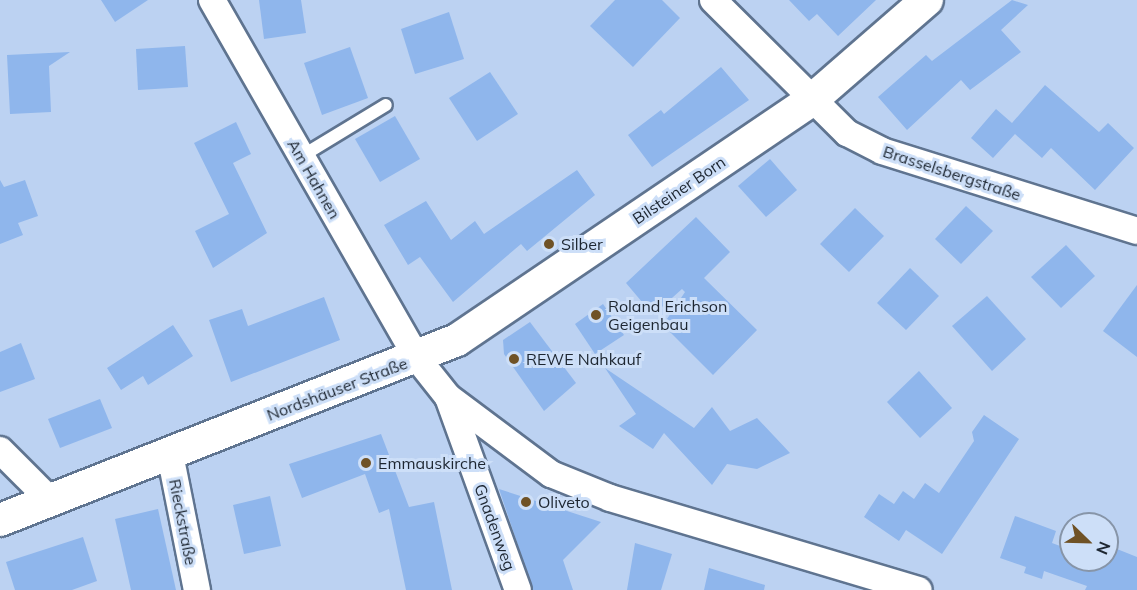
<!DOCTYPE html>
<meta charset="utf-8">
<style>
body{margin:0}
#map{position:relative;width:1137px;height:590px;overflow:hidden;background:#bcd2f2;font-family:Mulish,sans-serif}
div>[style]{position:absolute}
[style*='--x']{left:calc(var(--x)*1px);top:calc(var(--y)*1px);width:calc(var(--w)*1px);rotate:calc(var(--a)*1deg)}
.building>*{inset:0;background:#8fb6ec}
.roads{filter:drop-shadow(2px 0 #5f7490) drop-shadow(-2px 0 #5f7490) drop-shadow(0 2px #5f7490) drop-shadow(0 -2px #5f7490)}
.service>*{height:12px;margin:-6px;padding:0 6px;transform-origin:6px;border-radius:6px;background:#fff}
.minor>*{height:26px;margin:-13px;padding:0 13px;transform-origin:13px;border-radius:13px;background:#fff}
.tertiary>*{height:32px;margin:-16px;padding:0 16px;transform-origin:16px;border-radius:16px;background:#fff}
.dots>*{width:16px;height:16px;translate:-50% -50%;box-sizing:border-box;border:3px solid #cddff8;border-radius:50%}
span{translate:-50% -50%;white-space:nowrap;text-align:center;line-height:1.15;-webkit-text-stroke:6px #cddff8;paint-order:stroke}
.street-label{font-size:16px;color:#1d2631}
.poi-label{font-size:16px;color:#1d2631}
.left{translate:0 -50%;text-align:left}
.north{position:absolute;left:1059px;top:512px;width:60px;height:60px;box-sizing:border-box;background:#cddff8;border:2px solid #8795a8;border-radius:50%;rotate:113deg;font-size:16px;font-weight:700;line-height:24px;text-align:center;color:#1d2631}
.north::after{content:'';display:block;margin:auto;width:21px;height:27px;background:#6f5226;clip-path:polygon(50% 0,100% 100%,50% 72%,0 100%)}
</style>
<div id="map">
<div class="building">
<div style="clip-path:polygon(101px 0,148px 0,115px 22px)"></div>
<div style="clip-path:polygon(259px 0,301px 0,306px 33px,264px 39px)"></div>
<div style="clip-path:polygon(615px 0,662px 0,680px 18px,633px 67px,590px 26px)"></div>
<div style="clip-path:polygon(789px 0,876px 0,838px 36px,817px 14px,809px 21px)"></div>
<div style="clip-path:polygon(1012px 0,1028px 5px,1001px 30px,1021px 52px,970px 90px,961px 80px,907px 130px,878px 97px,926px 55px,932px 61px)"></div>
<div style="clip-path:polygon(449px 12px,464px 59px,415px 74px,401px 29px)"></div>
<div style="clip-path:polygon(185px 46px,188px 87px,138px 90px,136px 49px)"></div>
<div style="clip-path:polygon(350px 47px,368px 98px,322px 115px,304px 63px)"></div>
<div style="clip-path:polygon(70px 52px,49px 66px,51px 112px,10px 114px,7px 55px)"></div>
<div style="clip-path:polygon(721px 67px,749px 100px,652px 167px,628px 135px,661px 110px,664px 114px)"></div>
<div style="clip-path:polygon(490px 72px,518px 114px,477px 141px,449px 98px)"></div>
<div style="clip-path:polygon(1045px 85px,1099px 132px,1108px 123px,1134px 148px,1095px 190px,1051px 148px,1042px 158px,1015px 134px,993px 158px,971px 138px,996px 109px,1012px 123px)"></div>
<div style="clip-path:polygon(395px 116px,420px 159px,380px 182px,355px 139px)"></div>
<div style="clip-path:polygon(236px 122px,251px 154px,233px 163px,267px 233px,213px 268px,195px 231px,229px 214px,194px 143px)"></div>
<div style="clip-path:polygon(770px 159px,797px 190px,766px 217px,738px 186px)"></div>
<div style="clip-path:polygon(577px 170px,595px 195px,527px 251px,521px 244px,453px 302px,420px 257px,408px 265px,384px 225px,426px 201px,451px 240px,475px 221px,484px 234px)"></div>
<div style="clip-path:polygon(0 180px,4px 187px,25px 180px,38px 216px,18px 223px,23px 235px,0 244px)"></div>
<div style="clip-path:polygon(966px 206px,993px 231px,961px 264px,935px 239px)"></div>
<div style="clip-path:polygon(855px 208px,884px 236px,849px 272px,820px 244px)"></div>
<div style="clip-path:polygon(696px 217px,730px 252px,704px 278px,757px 330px,713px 375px,663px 325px,685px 292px,682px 289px,653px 315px,626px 283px)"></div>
<div style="clip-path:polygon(1066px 245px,1095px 276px,1061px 308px,1031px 277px)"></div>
<div style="clip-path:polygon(910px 268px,939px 296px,906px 330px,877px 303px)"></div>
<div style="clip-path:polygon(1137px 285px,1137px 357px,1103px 331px)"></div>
<div style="clip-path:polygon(987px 296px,1026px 339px,992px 371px,952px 326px)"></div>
<div style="clip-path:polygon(324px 297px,340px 340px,231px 382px,209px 320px,242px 309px,248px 326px)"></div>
<div style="clip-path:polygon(603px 304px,624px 335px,595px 354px,575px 324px)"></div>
<div style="clip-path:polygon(530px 322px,576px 383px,544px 411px,504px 354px,503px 340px)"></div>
<div style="clip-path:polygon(173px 325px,193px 356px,148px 385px,143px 376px,121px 390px,107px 368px)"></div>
<div style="clip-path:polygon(21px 343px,35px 379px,0 392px,0 352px)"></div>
<div style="clip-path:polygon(605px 368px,694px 428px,712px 407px,730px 431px,757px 418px,790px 453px,757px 469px,727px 464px,712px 485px,664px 433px,653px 449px,619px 426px,636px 414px)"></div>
<div style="clip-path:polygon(919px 371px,952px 408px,920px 438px,887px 402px)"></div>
<div style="clip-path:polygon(100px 399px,112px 428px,60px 448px,48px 419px)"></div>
<div style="clip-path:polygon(984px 415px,1019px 439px,942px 554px,906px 530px,899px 541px,864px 517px,879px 494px,894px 504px,903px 491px,914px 499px,925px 483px,939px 493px,974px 441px,972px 432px)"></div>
<div style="clip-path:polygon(381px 434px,409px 507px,434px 502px,452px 590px,406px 590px,389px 509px,379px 513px,365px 474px,302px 498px,289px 464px)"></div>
<div style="clip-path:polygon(499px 489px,601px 522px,563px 560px,573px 590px,533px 590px)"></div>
<div style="clip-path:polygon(270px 496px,281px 546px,244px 554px,233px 505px)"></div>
<div style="clip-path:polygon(158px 509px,176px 590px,131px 590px,115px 519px)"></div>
<div style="clip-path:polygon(1015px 516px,1056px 531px,1052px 543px,1071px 550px,1071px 560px,1107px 560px,1107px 545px,1137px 557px,1137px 590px,1085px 590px,1087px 586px,1044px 571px,1042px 579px,1024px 573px,1026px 567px,1000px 558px)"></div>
<div style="clip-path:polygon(83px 537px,97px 581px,72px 590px,15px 590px,6px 562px)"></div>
<div style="clip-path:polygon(635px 543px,672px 554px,661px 590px,627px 590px)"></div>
<div style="clip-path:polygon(709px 568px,765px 585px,764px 590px,704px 590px)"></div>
</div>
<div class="roads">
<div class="service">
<div style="--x:302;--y:156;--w:98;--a:-31.3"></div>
</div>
<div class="minor">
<div style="--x:212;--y:0;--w:413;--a:60.2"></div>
<div style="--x:417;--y:358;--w:50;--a:51.5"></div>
<div style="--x:448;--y:397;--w:129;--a:36.8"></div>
<div style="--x:551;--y:474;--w:64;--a:22.1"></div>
<div style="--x:610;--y:498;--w:322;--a:16.6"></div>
<div style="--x:713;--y:0;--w:189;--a:44.8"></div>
<div style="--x:847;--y:133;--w:39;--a:27"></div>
<div style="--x:882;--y:151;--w:267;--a:17.4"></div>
<div style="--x:448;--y:397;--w:205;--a:70.1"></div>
<div style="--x:0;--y:450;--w:68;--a:45"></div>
<div style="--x:170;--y:454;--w:139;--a:78.8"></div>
</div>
<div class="tertiary">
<div style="--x:0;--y:520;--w:491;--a:-21.5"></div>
<div style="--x:457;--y:340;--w:430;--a:-34.1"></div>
<div style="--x:813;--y:99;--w:151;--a:-41"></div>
</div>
</div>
<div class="dots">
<div style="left:549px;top:244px;background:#6f5226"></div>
<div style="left:596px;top:315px;background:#6f5226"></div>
<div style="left:514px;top:359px;background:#6f5226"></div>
<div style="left:366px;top:463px;background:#6f5226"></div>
<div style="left:526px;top:502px;background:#6f5226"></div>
</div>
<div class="street-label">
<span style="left:952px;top:173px;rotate:18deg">Brasselsbergstraße</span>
<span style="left:314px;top:179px;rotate:60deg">Am Hahnen</span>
<span style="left:679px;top:190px;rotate:-34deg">Bilsteiner Born</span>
<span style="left:337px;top:389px;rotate:-21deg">Nordshäuser Straße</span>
<span style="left:183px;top:522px;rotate:79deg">Rieckstraße</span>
<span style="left:495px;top:527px;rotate:70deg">Gnadenweg</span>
</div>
<div class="poi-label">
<span class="left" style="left:561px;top:244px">Silber</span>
<span class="left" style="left:608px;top:315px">Roland Erichson<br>Geigenbau</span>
<span class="left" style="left:526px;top:359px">REWE Nahkauf</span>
<span class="left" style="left:378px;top:463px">Emmauskirche</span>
<span class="left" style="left:538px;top:502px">Oliveto</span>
</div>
<div class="north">N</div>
</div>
